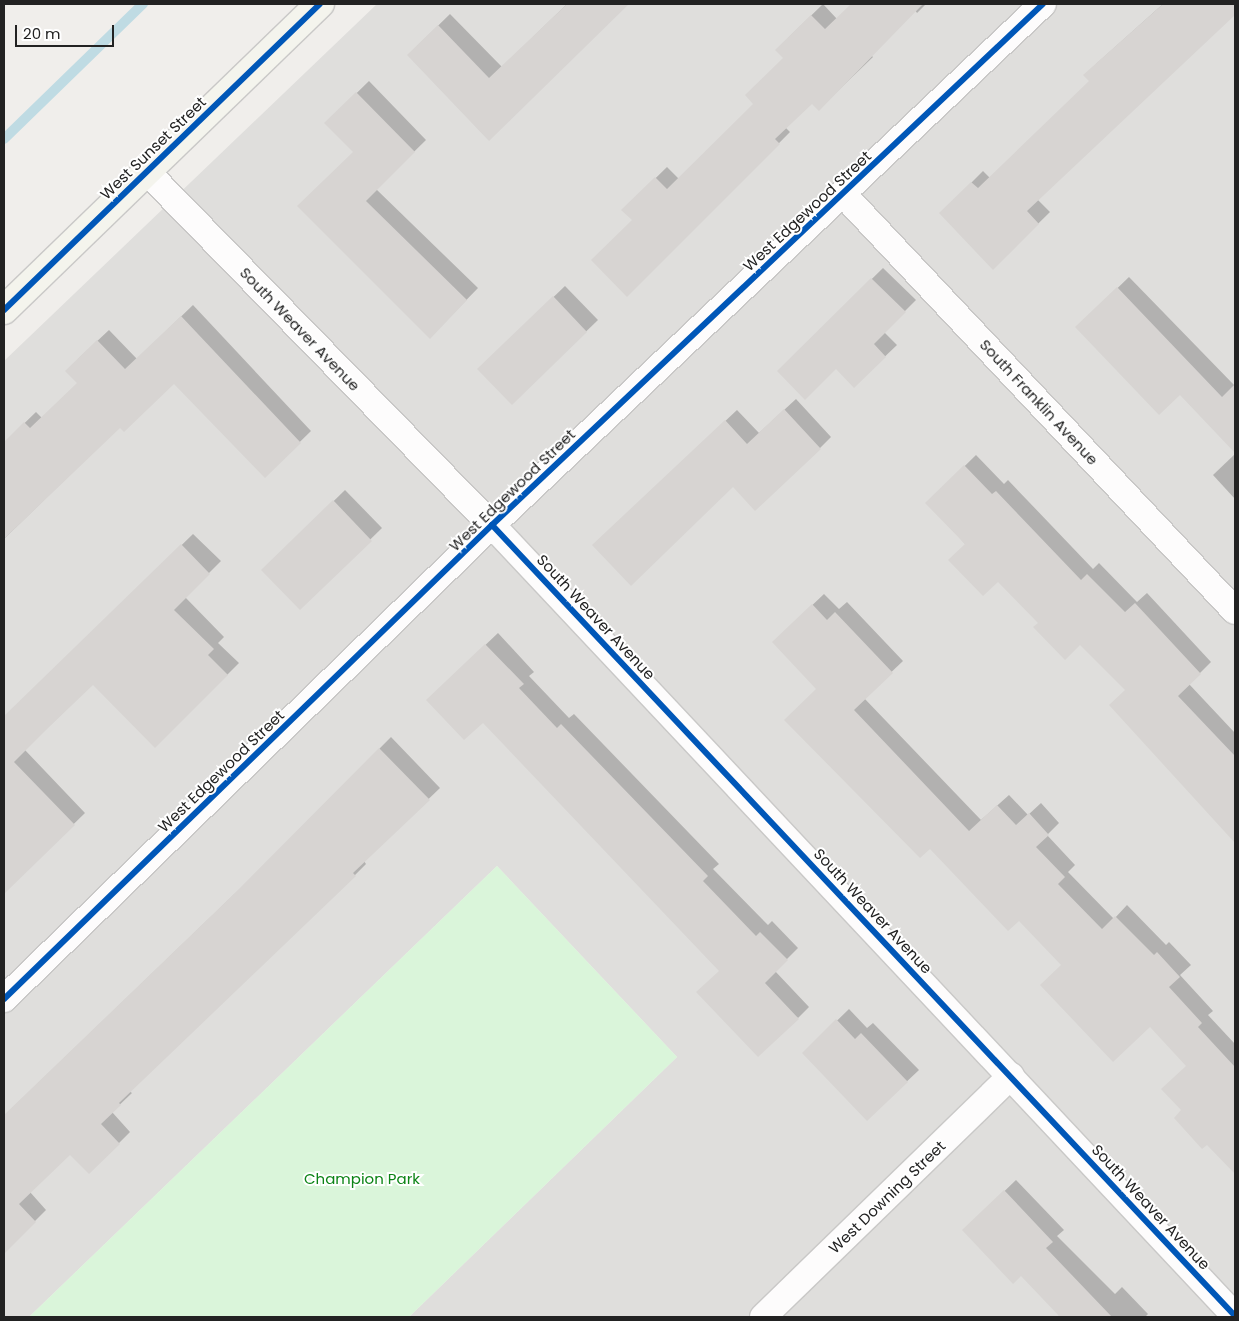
<!DOCTYPE html>
<style>
body{margin:0}
#map{position:relative;width:1239px;height:1321px;overflow:hidden;background:#f0eeeb;font-family:Poppins,sans-serif}
div>[style]{position:absolute}
[style*='--x']{left:calc(var(--x)*1px);top:calc(var(--y)*1px);width:calc(var(--w)*1px);rotate:calc(var(--a)*1deg)}
.residential>*{inset:0;background:#dfdedc}
.park>*{inset:0;background:#daf5da}
.shadow>*{inset:0;background:#0003}
.stream>*{height:10px;margin:-5px;padding:0 5px;transform-origin:5px;border-radius:5px;background:#bfdbe3}
.building>*{inset:0;background:#d7d4d2}
.roads{filter:drop-shadow(1px 0 #c9c8c7) drop-shadow(-1px 0 #c9c8c7) drop-shadow(0 1px #c9c8c7) drop-shadow(0 -1px #c9c8c7)}
.minor>*{height:26px;margin:-13px;padding:0 13px;transform-origin:13px;border-radius:13px;background:#fdfcfc}
.secondary>*{height:28px;margin:-14px;padding:0 14px;transform-origin:14px;border-radius:14px;background:#f4f4ed}
.cycleway>*{height:6px;margin:-3px;padding:0 3px;transform-origin:3px;border-radius:3px;background:#0057b8}
span{translate:-50% -50%;white-space:nowrap;text-align:center;line-height:1.15;-webkit-text-stroke:4px #fff;paint-order:stroke}
.street-label{font-size:15px;color:#222}
.park-label{font-size:15px;color:#0c8416}
.frame{position:absolute;inset:0;border:5px solid #222;pointer-events:none}
.scale{position:absolute;left:15px;top:25px;width:99px;height:22px;box-sizing:border-box;border:2px solid #222;border-top:0;padding-left:6px;font-size:15px;line-height:18px;white-space:nowrap;color:#222;-webkit-text-stroke:4px #fff;paint-order:stroke}
</style>
<div id="map">
<div class="residential">
<div style="clip-path:polygon(377px 4px,1235px 4px,1235px 1317px,409px 1317px,677px 1057px,497px 866px,29px 1317px,4px 1317px,4px 361px)"></div>
</div>
<div class="park">
<div style="clip-path:polygon(497px 866px,677px 1057px,409px 1317px,29px 1317px)"></div>
</div>
<div class="shadow">
<div style="clip-path:polygon(567px 4px,627px 4px,489px 140px,408px 55px,450px 14px,502px 67px)"></div>
<div style="clip-path:polygon(823px 4px,837px 19px,852px 4px,926px 4px,917px 13px,915px 10px,870px 54px,873px 57px,819px 109px,812px 102px,785px 127px,790px 132px,627px 296px,633px 220px,623px 210px,667px 167px,679px 179px,755px 104px,784px 58px,788px 38px)"></div>
<div style="clip-path:polygon(1163px 4px,1235px 4px,1235px 13px,1037px 199px,1050px 212px,993px 268px,941px 213px,983px 171px,990px 178px,1091px 81px,1096px 64px)"></div>
<div style="clip-path:polygon(369px 81px,426px 140px,376px 189px,478px 288px,441px 326px,299px 206px,354px 152px,326px 123px)"></div>
<div style="clip-path:polygon(883px 268px,916px 300px,884px 332px,897px 345px,854px 386px,836px 367px,778px 371px)"></div>
<div style="clip-path:polygon(1129px 277px,1235px 386px,1235px 451px,1180px 394px,1077px 327px)"></div>
<div style="clip-path:polygon(565px 286px,598px 320px,512px 403px,490px 358px)"></div>
<div style="clip-path:polygon(193px 305px,311px 431px,265px 476px,174px 382px,120px 426px,4px 539px,4px 443px,36px 412px,42px 418px,78px 383px,78px 359px,109px 330px,137px 359px)"></div>
<div style="clip-path:polygon(796px 399px,831px 437px,820px 448px,733px 486px,605px 534px,737px 410px,759px 433px)"></div>
<div style="clip-path:polygon(1235px 454px,1235px 499px,1213px 475px)"></div>
<div style="clip-path:polygon(976px 455px,1004px 484px,1008px 480px,1093px 569px,1099px 563px,1137px 602px,1147px 593px,1211px 662px,1189px 684px,1235px 733px,1235px 840px,1111px 705px,1126px 690px,1080px 644px,1039px 623px,927px 503px)"></div>
<div style="clip-path:polygon(345px 490px,382px 528px,300px 608px,263px 570px)"></div>
<div style="clip-path:polygon(193px 534px,221px 561px,185px 597px,224px 637px,218px 643px,239px 663px,155px 747px,93px 683px,25px 750px,85px 813px,4px 892px,4px 718px)"></div>
<div style="clip-path:polygon(824px 594px,839px 609px,847px 602px,903px 661px,864px 698px,981px 820px,1009px 795px,1028px 815px,1041px 803px,1059px 823px,1047px 835px,1075px 865px,1068px 872px,1114px 919px,1127px 905px,1166px 945px,1169px 942px,1191px 965px,1180px 975px,1213px 1011px,1208px 1015px,1235px 1044px,1235px 1172px,1207px 1143px,1183px 1110px,1187px 1066px,1150px 1025px,1063px 965px,818px 689px,785px 631px)"></div>
<div style="clip-path:polygon(498px 633px,534px 672px,529px 676px,569px 718px,574px 714px,719px 864px,713px 869px,768px 925px,772px 921px,798px 948px,775px 971px,809px 1007px,798px 1018px,720px 971px,483px 721px,439px 689px)"></div>
<div style="clip-path:polygon(391px 737px,440px 788px,364px 861px,366px 864px,355px 875px,129px 1091px,132px 1093px,112px 1112px,130px 1132px,119px 1143px,89px 1172px,70px 1153px,30px 1192px,46px 1210px,6px 1250px,4px 1116px,247px 882px)"></div>
<div style="clip-path:polygon(849px 1009px,867px 1028px,873px 1023px,919px 1070px,867px 1119px,815px 1042px)"></div>
<div style="clip-path:polygon(1016px 1180px,1064px 1230px,1057px 1236px,1115px 1294px,1122px 1287px,1148px 1314px,1145px 1317px,1057px 1317px,1060px 1315px,1021px 1275px,964px 1230px)"></div>
</div>
<div class="stream">
<div style="--x:4;--y:139;--w:194;--a:-44.2"></div>
</div>
<div class="building">
<div style="clip-path:polygon(567px 4px,629px 4px,489px 141px,407px 55px,438px 25px,489px 78px)"></div>
<div style="clip-path:polygon(851px 4px,923px 4px,819px 111px,812px 104px,775px 139px,780px 144px,627px 297px,591px 260px,632px 220px,621px 210px,655px 177px,667px 189px,753px 104px,745px 95px,783px 58px,775px 50px,811px 15px,825px 29px)"></div>
<div style="clip-path:polygon(1163px 4px,1235px 4px,1235px 15px,1027px 211px,1039px 224px,993px 270px,939px 213px,971px 182px,978px 188px,1089px 81px,1083px 75px)"></div>
<div style="clip-path:polygon(356px 92px,415px 152px,366px 201px,467px 300px,430px 339px,297px 206px,353px 152px,324px 123px)"></div>
<div style="clip-path:polygon(871px 278px,906px 312px,874px 344px,886px 357px,854px 388px,836px 369px,805px 400px,777px 371px)"></div>
<div style="clip-path:polygon(1117px 287px,1222px 397px,1235px 384px,1235px 453px,1180px 395px,1159px 415px,1075px 327px)"></div>
<div style="clip-path:polygon(553px 296px,587px 332px,512px 405px,477px 369px)"></div>
<div style="clip-path:polygon(181px 316px,301px 443px,265px 478px,174px 384px,124px 432px,120px 428px,4px 539px,4px 442px,24px 422px,30px 428px,77px 383px,65px 371px,97px 340px,125px 369px)"></div>
<div style="clip-path:polygon(784px 409px,821px 449px,755px 511px,733px 487px,631px 586px,592px 545px,725px 420px,747px 444px)"></div>
<div style="clip-path:polygon(964px 465px,992px 494px,996px 491px,1081px 580px,1087px 574px,1125px 612px,1135px 603px,1201px 674px,1178px 696px,1235px 756px,1235px 843px,1109px 705px,1125px 690px,1080px 645px,1065px 660px,1033px 627px,1038px 623px,998px 582px,983px 596px,948px 560px,965px 544px,925px 503px)"></div>
<div style="clip-path:polygon(333px 500px,372px 541px,300px 610px,261px 570px)"></div>
<div style="clip-path:polygon(181px 544px,210px 574px,174px 610px,214px 649px,208px 655px,228px 675px,155px 748px,93px 685px,49px 727px,14px 762px,75px 825px,4px 894px,4px 716px)"></div>
<div style="clip-path:polygon(812px 604px,827px 620px,835px 612px,893px 673px,854px 710px,969px 831px,997px 805px,1016px 825px,1029px 813px,1049px 835px,1036px 847px,1065px 877px,1058px 884px,1102px 929px,1115px 916px,1154px 955px,1157px 952px,1180px 977px,1169px 987px,1202px 1023px,1198px 1027px,1235px 1067px,1235px 1174px,1207px 1145px,1202px 1149px,1174px 1118px,1181px 1110px,1161px 1089px,1186px 1066px,1150px 1027px,1113px 1062px,1040px 985px,1061px 965px,1019px 921px,1008px 931px,930px 849px,920px 858px,784px 720px,816px 689px,772px 642px)"></div>
<div style="clip-path:polygon(485px 644px,524px 684px,519px 688px,557px 728px,561px 724px,708px 876px,703px 881px,756px 936px,760px 932px,788px 960px,765px 983px,799px 1019px,758px 1057px,696px 992px,719px 971px,483px 723px,464px 740px,426px 700px)"></div>
<div style="clip-path:polygon(379px 748px,430px 800px,353px 873px,356px 876px,119px 1103px,121px 1105px,101px 1124px,120px 1144px,89px 1174px,70px 1155px,19px 1204px,36px 1222px,4px 1254px,4px 1115px,236px 892px)"></div>
<div style="clip-path:polygon(836px 1019px,855px 1039px,861px 1033px,908px 1082px,867px 1121px,802px 1053px)"></div>
<div style="clip-path:polygon(1004px 1190px,1053px 1242px,1046px 1248px,1112px 1317px,1060px 1317px,1021px 1276px,1013px 1284px,962px 1230px)"></div>
</div>
<div class="roads">
<div class="minor">
<div style="--x:147;--y:172;--w:494;--a:45.7"></div>
<div style="--x:492;--y:525;--w:1085;--a:46.79"></div>
<div style="--x:843;--y:194;--w:572;--a:46.77"></div>
<div style="--x:4;--y:999;--w:680;--a:-44.17"></div>
<div style="--x:492;--y:525;--w:758;--a:-43.4"></div>
<div style="--x:763;--y:1317;--w:346;--a:-44.2"></div>
</div>
<div class="secondary">
<div style="--x:4;--y:310;--w:440;--a:-44.1"></div>
</div>
</div>
<div class="cycleway">
<div style="--x:4;--y:310;--w:440;--a:-44.1"></div>
<div style="--x:492;--y:525;--w:1085;--a:46.79"></div>
<div style="--x:4;--y:999;--w:680;--a:-44.17"></div>
<div style="--x:492;--y:525;--w:758;--a:-43.4"></div>
</div>
<div class="street-label">
<span style="left:153px;top:148px;rotate:-44deg">West Sunset Street</span>
<span style="left:807px;top:211px;rotate:-43deg">West Edgewood Street</span>
<span style="left:300px;top:329px;rotate:46deg">South Weaver Avenue</span>
<span style="left:1039px;top:402px;rotate:47deg">South Franklin Avenue</span>
<span style="left:512px;top:490px;rotate:-44deg">West Edgewood Street</span>
<span style="left:596px;top:617px;rotate:47deg">South Weaver Avenue</span>
<span style="left:221px;top:771px;rotate:-44deg">West Edgewood Street</span>
<span style="left:873px;top:911px;rotate:47deg">South Weaver Avenue</span>
<span style="left:887px;top:1197px;rotate:-44deg">West Downing Street</span>
<span style="left:1151px;top:1207px;rotate:47deg">South Weaver Avenue</span>
</div>
<div class="park-label">
<span style="left:362px;top:1179px">Champion Park</span>
</div>
<div class="frame"></div>
<div class="scale">20 m</div>
</div>
